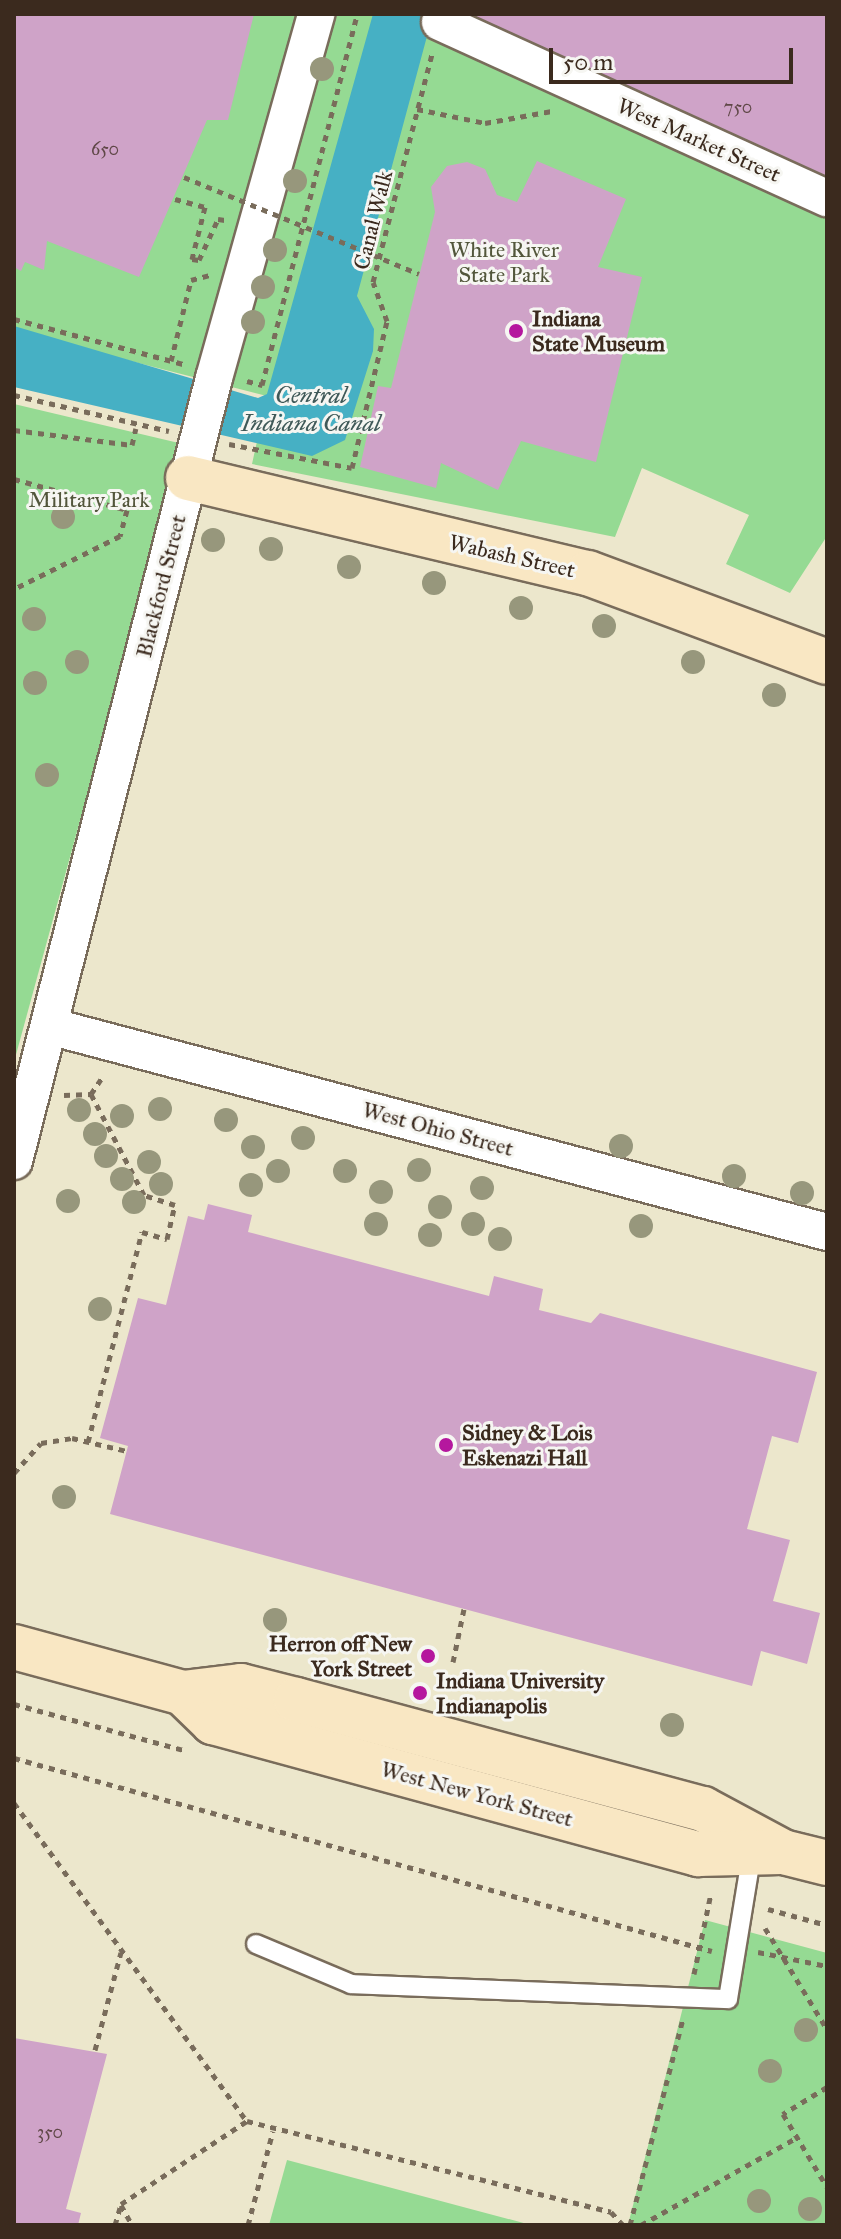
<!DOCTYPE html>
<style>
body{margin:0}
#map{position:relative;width:841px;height:2239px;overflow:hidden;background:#ece7cc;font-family:"IM FELL Great Primer",serif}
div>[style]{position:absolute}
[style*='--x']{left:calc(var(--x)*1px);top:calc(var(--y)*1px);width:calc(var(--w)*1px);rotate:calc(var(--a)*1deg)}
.green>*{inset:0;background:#95da93}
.water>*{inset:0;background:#46b0c4}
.building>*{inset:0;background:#cfa3c8}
.path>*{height:5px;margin-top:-2.5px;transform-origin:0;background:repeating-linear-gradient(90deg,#796c5b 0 6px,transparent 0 12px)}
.roads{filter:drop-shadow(2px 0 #796c5b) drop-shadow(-2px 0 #796c5b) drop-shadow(0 2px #796c5b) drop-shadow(0 -2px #796c5b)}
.lane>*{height:18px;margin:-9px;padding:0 9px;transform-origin:9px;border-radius:9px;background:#fff}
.street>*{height:36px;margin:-18px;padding:0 18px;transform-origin:18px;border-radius:18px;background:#fff}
.secondary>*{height:44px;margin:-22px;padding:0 22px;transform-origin:22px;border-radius:22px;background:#f9e7c3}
.path-bridge>*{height:5px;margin-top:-2.5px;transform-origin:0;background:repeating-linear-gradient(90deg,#796c5b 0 6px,transparent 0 12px)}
.trees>*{width:24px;height:24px;margin:-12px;border-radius:50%;background:#97977c}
.dots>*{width:22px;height:22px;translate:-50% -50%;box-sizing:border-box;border:4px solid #f6f6f2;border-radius:50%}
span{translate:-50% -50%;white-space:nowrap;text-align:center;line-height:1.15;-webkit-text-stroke:6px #f6f6f2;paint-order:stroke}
.number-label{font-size:18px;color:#604848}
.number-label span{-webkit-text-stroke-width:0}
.street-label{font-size:22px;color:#3b2a1e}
.park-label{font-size:22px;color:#52563b}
.poi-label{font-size:22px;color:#3b2a1e;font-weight:700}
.left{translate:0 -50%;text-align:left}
.right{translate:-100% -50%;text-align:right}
.water-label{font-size:24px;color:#3f5958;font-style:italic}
.frame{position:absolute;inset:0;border:16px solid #3b2a1e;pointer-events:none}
.scale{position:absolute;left:549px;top:48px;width:244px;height:36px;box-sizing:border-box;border:4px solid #3b2a1e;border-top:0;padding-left:10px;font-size:24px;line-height:28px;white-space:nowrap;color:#3b2a1e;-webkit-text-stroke:6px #f6f6f2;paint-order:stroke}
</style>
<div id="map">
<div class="green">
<div style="clip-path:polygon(14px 14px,827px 14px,827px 536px,790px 593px,726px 564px,749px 515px,642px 468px,615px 537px,252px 464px,267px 396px,14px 331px)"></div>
<div style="clip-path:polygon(14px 404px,183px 444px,14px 1062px)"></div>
<div style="clip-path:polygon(705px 1920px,827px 1953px,827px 2225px,628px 2225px)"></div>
<div style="clip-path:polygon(287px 2160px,531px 2225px,269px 2225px)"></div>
</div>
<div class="water">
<div style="clip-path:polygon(373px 14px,433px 14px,357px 296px,374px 329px,373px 351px,345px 440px,312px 456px,14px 387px,14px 326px,258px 398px,267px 394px)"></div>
</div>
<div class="building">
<div style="clip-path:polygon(14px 14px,254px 14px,228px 120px,207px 120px,139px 277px,47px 241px,44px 270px,25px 262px,21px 271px,14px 267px)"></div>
<div style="clip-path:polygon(477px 14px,827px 14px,827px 187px,471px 27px)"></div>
<div style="clip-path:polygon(537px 161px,626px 199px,598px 267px,642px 277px,596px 462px,521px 441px,498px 490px,441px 463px,436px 488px,360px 467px,378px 386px,391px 388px,435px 212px,431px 187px,447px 166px,467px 162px,485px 169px,497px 195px,517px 202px)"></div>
<div style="clip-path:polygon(208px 1204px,252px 1215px,248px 1232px,489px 1296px,494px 1276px,543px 1289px,539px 1310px,591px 1323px,600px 1313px,817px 1372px,798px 1443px,772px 1436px,747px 1529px,790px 1540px,773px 1601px,820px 1613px,807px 1664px,761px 1651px,752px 1686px,110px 1514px,128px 1446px,100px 1438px,138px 1298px,166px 1305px,188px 1216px,204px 1220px)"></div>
<div style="clip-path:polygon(14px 2038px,107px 2054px,66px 2209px,81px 2213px,78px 2225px,14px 2225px)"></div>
</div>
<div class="path">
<div style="--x:417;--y:109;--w:69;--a:11.6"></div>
<div style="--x:485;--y:123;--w:68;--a:-10.2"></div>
<div style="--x:175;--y:199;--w:31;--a:15"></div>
<div style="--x:205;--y:207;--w:54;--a:104"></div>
<div style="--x:192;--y:259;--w:7;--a:8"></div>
<div style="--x:199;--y:260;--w:45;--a:-65.1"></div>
<div style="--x:218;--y:219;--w:7;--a:8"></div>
<div style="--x:14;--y:319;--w:175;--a:14.9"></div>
<div style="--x:171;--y:361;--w:83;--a:-76.1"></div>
<div style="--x:191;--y:280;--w:20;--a:-15"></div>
<div style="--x:247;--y:381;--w:16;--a:15"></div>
<div style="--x:262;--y:385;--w:383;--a:-75.6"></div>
<div style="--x:14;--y:395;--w:159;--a:13.1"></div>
<div style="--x:14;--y:430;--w:119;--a:7.2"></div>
<div style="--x:132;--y:445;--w:17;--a:-77"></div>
<div style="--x:229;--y:444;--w:125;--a:11"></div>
<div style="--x:352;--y:468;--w:151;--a:-76.6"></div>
<div style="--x:387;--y:321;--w:41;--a:-109.7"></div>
<div style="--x:373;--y:282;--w:236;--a:-75.5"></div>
<div style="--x:14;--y:479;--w:117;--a:15.3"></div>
<div style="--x:127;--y:510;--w:27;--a:105"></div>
<div style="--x:120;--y:536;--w:119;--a:153.4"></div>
<div style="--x:64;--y:1095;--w:27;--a:-2"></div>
<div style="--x:88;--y:1442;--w:217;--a:-75.6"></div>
<div style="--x:142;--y:1232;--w:26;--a:16"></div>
<div style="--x:167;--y:1239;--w:35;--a:-77"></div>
<div style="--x:175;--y:1205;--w:33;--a:-162"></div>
<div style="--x:144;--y:1195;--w:114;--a:-117.7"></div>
<div style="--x:91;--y:1094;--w:23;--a:-56"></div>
<div style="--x:14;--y:1473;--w:40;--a:-48"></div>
<div style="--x:41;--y:1443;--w:31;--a:-9"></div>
<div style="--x:72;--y:1438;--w:57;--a:13.3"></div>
<div style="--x:453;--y:1662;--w:54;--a:-78.3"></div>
<div style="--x:14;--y:1704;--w:179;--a:15.2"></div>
<div style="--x:14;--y:1758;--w:724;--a:15.46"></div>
<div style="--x:14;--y:1803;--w:394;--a:53.8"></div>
<div style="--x:247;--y:2121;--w:375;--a:14"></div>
<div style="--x:611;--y:2212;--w:18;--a:47"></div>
<div style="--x:768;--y:1909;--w:61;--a:15.2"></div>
<div style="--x:765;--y:1928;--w:119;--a:58.5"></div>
<div style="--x:758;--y:1952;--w:70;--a:11.5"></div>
<div style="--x:694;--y:1974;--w:83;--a:-78.1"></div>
<div style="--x:95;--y:2050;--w:101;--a:-75.1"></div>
<div style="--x:827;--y:2087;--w:52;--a:148.5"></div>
<div style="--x:783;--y:2114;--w:85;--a:58.9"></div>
<div style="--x:121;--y:2205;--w:23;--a:61"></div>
<div style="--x:115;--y:2225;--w:22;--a:-74"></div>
<div style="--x:121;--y:2204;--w:151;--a:-33.4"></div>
<div style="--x:248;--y:2225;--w:97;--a:-75.1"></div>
<div style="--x:630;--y:2225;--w:213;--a:-75.6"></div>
<div style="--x:641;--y:2225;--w:180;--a:-29.3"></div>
</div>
<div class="roads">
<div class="lane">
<div style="--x:256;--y:1944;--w:103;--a:22.8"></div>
<div style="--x:351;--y:1984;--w:377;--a:2.3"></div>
<div style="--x:728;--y:1999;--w:149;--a:-80.7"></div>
</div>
<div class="street">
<div style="--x:440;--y:22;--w:425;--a:24.5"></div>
<div style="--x:49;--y:1026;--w:805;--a:14.83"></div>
<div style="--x:14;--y:1161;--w:808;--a:-75.67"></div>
<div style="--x:214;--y:378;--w:378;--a:-74.3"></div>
</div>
<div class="secondary">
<div style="--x:188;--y:478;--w:411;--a:13.4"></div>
<div style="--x:588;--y:573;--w:255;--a:20.4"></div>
<div style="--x:14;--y:1647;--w:175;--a:15.2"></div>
<div style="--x:183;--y:1693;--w:58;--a:-6.9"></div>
<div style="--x:241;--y:1686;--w:57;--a:14.3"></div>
<div style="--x:296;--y:1700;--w:421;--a:15"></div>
<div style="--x:703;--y:1809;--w:91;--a:28.3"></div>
<div style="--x:783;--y:1852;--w:45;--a:14"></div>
<div style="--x:183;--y:1693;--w:42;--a:44"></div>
<div style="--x:213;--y:1722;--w:503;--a:15.23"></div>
<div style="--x:698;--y:1854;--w:83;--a:-1.4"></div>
</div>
</div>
<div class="path-bridge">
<div style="--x:184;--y:177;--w:254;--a:22.4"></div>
</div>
<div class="trees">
<div style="left:322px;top:69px"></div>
<div style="left:295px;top:181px"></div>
<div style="left:275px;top:250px"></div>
<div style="left:263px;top:287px"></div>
<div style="left:253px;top:322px"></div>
<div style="left:63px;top:517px"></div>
<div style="left:213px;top:540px"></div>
<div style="left:271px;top:549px"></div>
<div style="left:349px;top:567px"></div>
<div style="left:434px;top:583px"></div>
<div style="left:521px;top:608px"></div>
<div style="left:34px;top:619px"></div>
<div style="left:604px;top:626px"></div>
<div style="left:77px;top:662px"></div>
<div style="left:693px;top:662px"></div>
<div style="left:35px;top:683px"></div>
<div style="left:774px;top:695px"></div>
<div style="left:47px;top:775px"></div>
<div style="left:160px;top:1109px"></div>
<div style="left:79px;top:1110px"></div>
<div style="left:122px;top:1116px"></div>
<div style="left:226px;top:1120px"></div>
<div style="left:95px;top:1134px"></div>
<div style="left:303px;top:1138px"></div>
<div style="left:621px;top:1146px"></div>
<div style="left:253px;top:1147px"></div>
<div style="left:106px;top:1156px"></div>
<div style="left:149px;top:1162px"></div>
<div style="left:419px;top:1170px"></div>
<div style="left:278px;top:1171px"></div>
<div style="left:345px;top:1171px"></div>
<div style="left:734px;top:1176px"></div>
<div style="left:122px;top:1179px"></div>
<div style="left:161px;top:1184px"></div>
<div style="left:251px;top:1185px"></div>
<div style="left:482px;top:1188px"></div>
<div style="left:381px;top:1192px"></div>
<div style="left:802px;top:1193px"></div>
<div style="left:68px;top:1201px"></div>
<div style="left:134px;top:1202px"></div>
<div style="left:440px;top:1207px"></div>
<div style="left:376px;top:1224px"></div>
<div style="left:473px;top:1224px"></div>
<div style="left:641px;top:1226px"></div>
<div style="left:430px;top:1235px"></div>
<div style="left:500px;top:1239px"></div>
<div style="left:100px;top:1309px"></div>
<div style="left:64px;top:1497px"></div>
<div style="left:275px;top:1620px"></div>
<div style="left:672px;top:1725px"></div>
<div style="left:806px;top:2030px"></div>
<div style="left:770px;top:2071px"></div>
<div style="left:759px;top:2201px"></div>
<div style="left:810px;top:2209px"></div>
</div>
<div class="dots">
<div style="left:516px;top:331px;background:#b5179e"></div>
<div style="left:446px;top:1445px;background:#b5179e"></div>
<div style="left:428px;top:1656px;background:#b5179e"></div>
<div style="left:420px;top:1693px;background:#b5179e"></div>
</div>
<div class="number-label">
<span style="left:738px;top:107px">750</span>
<span style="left:105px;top:149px">650</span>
<span style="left:50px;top:2132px">350</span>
</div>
<div class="street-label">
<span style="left:699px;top:140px;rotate:24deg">West Market Street</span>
<span style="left:373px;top:220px;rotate:-76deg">Canal Walk</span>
<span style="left:512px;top:556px;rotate:13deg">Wabash Street</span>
<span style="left:161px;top:586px;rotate:-76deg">Blackford Street</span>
<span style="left:438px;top:1129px;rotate:15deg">West Ohio Street</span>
<span style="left:477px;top:1794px;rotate:15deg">West New York Street</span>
</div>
<div class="park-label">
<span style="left:504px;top:262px">White River<br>State Park</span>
<span style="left:89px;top:500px">Military Park</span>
</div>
<div class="poi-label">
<span class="left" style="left:532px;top:331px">Indiana<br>State Museum</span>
<span class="left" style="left:462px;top:1445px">Sidney &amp; Lois<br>Eskenazi Hall</span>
<span class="right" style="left:412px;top:1656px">Herron off New<br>York Street</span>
<span class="left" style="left:436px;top:1693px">Indiana University<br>Indianapolis</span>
</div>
<div class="water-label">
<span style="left:311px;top:410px">Central<br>Indiana Canal</span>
</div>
<div class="frame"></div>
<div class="scale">50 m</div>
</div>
